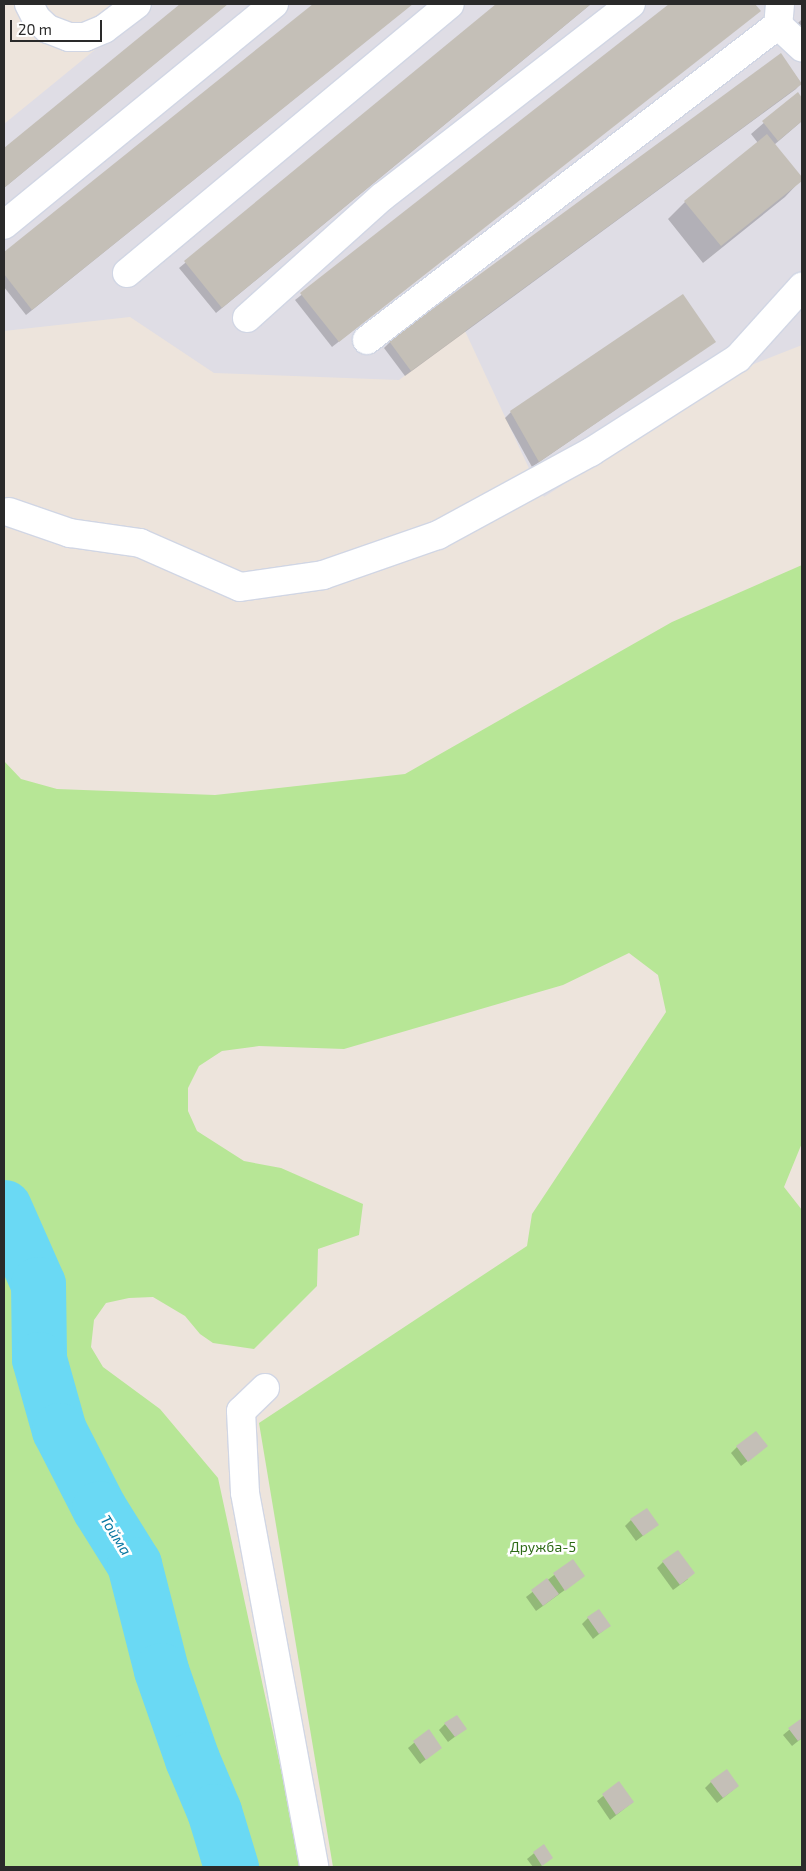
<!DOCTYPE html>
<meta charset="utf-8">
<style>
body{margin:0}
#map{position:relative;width:806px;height:1871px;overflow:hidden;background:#ede4dc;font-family:"Exo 2",sans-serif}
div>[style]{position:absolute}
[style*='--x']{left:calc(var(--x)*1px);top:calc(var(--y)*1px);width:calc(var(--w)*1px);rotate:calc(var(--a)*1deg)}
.industrial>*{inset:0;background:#dfdde5}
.green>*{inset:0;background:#b7e696}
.shadow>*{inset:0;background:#0003}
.river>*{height:55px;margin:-27.5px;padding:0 27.5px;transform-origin:27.5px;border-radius:27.5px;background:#6ad9f4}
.building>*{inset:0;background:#c4bfb7}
.roads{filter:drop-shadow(1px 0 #d1d6e4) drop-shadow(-1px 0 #d1d6e4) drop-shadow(0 1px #d1d6e4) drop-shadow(0 -1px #d1d6e4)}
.minor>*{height:28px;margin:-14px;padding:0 14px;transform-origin:14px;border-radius:14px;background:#fff}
span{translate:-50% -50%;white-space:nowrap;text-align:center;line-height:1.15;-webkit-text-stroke:5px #fff;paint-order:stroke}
.park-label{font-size:14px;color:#2e6b17}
.water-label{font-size:15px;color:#0877a1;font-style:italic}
.frame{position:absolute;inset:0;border:5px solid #2a2a2a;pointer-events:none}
.scale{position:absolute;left:10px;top:20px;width:92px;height:22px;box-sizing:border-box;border:2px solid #2a2a2a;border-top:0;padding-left:6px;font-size:15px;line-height:18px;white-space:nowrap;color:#2a2a2a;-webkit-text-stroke:4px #fff;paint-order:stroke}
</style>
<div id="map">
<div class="industrial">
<div style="clip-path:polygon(151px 4px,802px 4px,802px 345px,746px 367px,544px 497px,533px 477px,465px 331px,399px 380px,214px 373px,130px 317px,4px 331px,4px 124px)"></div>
</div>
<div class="green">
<div style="clip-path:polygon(802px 565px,802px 1143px,784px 1187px,802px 1210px,802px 1867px,333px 1867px,259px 1423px,527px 1246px,532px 1214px,666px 1012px,658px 975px,629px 953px,563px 985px,344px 1049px,259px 1046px,222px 1051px,199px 1066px,188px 1088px,188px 1111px,197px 1131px,244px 1161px,281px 1168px,363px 1204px,359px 1235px,318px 1249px,317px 1286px,254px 1349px,213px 1343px,200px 1334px,185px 1316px,153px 1297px,129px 1298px,106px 1303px,94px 1320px,91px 1347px,103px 1367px,160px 1409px,218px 1478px,302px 1867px,4px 1867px,4px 761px,21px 779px,57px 789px,215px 795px,405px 774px,672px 622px)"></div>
</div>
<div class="shadow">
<div style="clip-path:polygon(182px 4px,227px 4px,4px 188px,4px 150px)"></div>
<div style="clip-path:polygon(315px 4px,412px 4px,26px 315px,4px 287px,4px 254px)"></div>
<div style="clip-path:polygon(498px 4px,591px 4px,216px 313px,179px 268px)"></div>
<div style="clip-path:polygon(671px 4px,754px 4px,759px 10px,332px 347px,295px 300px)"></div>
<div style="clip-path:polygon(802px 19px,802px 64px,781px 40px)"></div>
<div style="clip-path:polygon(781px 55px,801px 83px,796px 89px,405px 376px,384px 348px,390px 342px)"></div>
<div style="clip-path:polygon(797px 94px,802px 100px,802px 121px,774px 145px,802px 179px,785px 197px,703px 263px,668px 219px,685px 202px,758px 143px,751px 134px)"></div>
<div style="clip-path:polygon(714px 342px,532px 467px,505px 418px,511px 412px)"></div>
<div style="clip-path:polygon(767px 1446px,741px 1466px,731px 1453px,737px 1447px)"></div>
<div style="clip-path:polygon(631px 1520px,657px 1525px,636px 1541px,625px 1526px)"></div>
<div style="clip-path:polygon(572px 1561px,584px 1576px,536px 1611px,526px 1597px)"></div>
<div style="clip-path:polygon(663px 1562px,688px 1579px,673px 1590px,657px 1568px)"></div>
<div style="clip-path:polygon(588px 1618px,609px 1626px,593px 1639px,582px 1624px)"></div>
<div style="clip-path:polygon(801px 1720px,802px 1738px,792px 1746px,783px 1735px)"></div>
<div style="clip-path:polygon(445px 1724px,465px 1729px,448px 1742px,439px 1730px)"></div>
<div style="clip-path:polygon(428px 1731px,440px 1748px,420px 1764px,408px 1748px)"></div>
<div style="clip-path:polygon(711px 1782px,738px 1786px,717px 1803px,705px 1788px)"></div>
<div style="clip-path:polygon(619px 1783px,633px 1802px,610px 1820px,597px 1801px)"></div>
<div style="clip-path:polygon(543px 1846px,551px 1858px,540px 1867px,533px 1867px,527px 1859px)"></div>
</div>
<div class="river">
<div style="--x:4;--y:1207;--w:84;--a:66.2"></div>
<div style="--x:38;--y:1284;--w:75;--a:89.2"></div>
<div style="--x:39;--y:1359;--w:74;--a:74.3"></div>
<div style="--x:59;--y:1430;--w:88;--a:62.9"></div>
<div style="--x:99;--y:1508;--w:66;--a:58"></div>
<div style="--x:134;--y:1564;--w:109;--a:75.7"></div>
<div style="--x:161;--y:1670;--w:94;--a:70.8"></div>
<div style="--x:192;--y:1759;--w:56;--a:67.1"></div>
<div style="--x:214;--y:1811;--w:59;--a:73.1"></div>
</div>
<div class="building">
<div style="clip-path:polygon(180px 4px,228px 4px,4px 188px,4px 148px)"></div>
<div style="clip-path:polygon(313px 4px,413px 4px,32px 310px,4px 274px,4px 252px)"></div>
<div style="clip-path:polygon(496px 4px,591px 4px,222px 308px,184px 261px)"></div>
<div style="clip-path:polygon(669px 4px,755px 4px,761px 11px,339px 342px,300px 293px)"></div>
<div style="clip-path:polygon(781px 53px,802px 84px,411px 371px,389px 341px)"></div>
<div style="clip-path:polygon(798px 92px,802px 98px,802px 121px,778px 141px,762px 121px)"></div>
<div style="clip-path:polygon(767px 134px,802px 177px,802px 181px,721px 246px,684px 201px)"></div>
<div style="clip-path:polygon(683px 294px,716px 342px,539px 462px,510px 411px)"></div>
<div style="clip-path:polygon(756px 1431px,768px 1446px,748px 1462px,736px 1446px)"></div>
<div style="clip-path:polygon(647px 1508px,659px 1525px,643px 1536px,630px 1519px)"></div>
<div style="clip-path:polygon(678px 1550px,695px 1573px,680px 1585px,662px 1561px)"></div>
<div style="clip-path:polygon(573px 1559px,585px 1576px,565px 1591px,553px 1573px)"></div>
<div style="clip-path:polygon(547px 1578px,559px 1594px,543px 1606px,531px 1590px)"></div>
<div style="clip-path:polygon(599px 1609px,611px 1626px,599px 1634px,587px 1617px)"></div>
<div style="clip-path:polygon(457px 1715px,467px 1729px,455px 1737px,444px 1723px)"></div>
<div style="clip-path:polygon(802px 1718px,802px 1738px,798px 1741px,788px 1728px)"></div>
<div style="clip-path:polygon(429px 1729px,442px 1748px,426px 1760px,413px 1741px)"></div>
<div style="clip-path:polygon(727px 1769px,739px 1786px,723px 1798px,710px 1781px)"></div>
<div style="clip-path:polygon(619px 1781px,634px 1802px,616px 1815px,602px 1794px)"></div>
<div style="clip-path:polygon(544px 1844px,553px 1858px,542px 1866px,533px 1852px)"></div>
</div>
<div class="roads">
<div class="minor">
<div style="--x:29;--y:4;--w:16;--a:63"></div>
<div style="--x:36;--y:18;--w:16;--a:43"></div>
<div style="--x:48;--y:29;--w:22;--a:21"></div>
<div style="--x:69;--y:37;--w:16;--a:0"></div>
<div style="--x:85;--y:37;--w:21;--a:-23"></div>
<div style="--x:104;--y:29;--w:41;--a:-37.1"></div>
<div style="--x:780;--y:4;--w:21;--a:95"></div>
<div style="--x:778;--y:25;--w:33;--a:43"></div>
<div style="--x:4;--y:225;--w:349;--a:-39.3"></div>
<div style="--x:127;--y:273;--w:420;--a:-39.8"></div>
<div style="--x:247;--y:318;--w:181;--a:-41.9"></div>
<div style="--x:382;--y:197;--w:315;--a:-37.8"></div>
<div style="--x:367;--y:340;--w:518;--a:-37.47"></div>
<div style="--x:9;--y:512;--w:65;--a:19"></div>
<div style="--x:70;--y:533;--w:71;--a:8.1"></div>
<div style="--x:140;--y:543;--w:109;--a:23.7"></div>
<div style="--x:240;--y:587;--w:84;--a:-8.2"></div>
<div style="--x:323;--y:575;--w:122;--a:-19.2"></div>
<div style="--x:438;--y:535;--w:174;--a:-28.5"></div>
<div style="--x:591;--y:452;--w:174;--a:-32.6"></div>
<div style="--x:738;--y:358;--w:96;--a:-48"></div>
<div style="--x:265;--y:1388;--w:33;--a:136"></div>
<div style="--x:241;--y:1411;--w:82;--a:87.2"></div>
<div style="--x:245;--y:1493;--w:380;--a:79.5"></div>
</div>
</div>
<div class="park-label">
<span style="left:543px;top:1547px">Дружба-5</span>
</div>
<div class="water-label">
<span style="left:116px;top:1535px;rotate:58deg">Тойма</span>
</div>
<div class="frame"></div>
<div class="scale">20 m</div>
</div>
